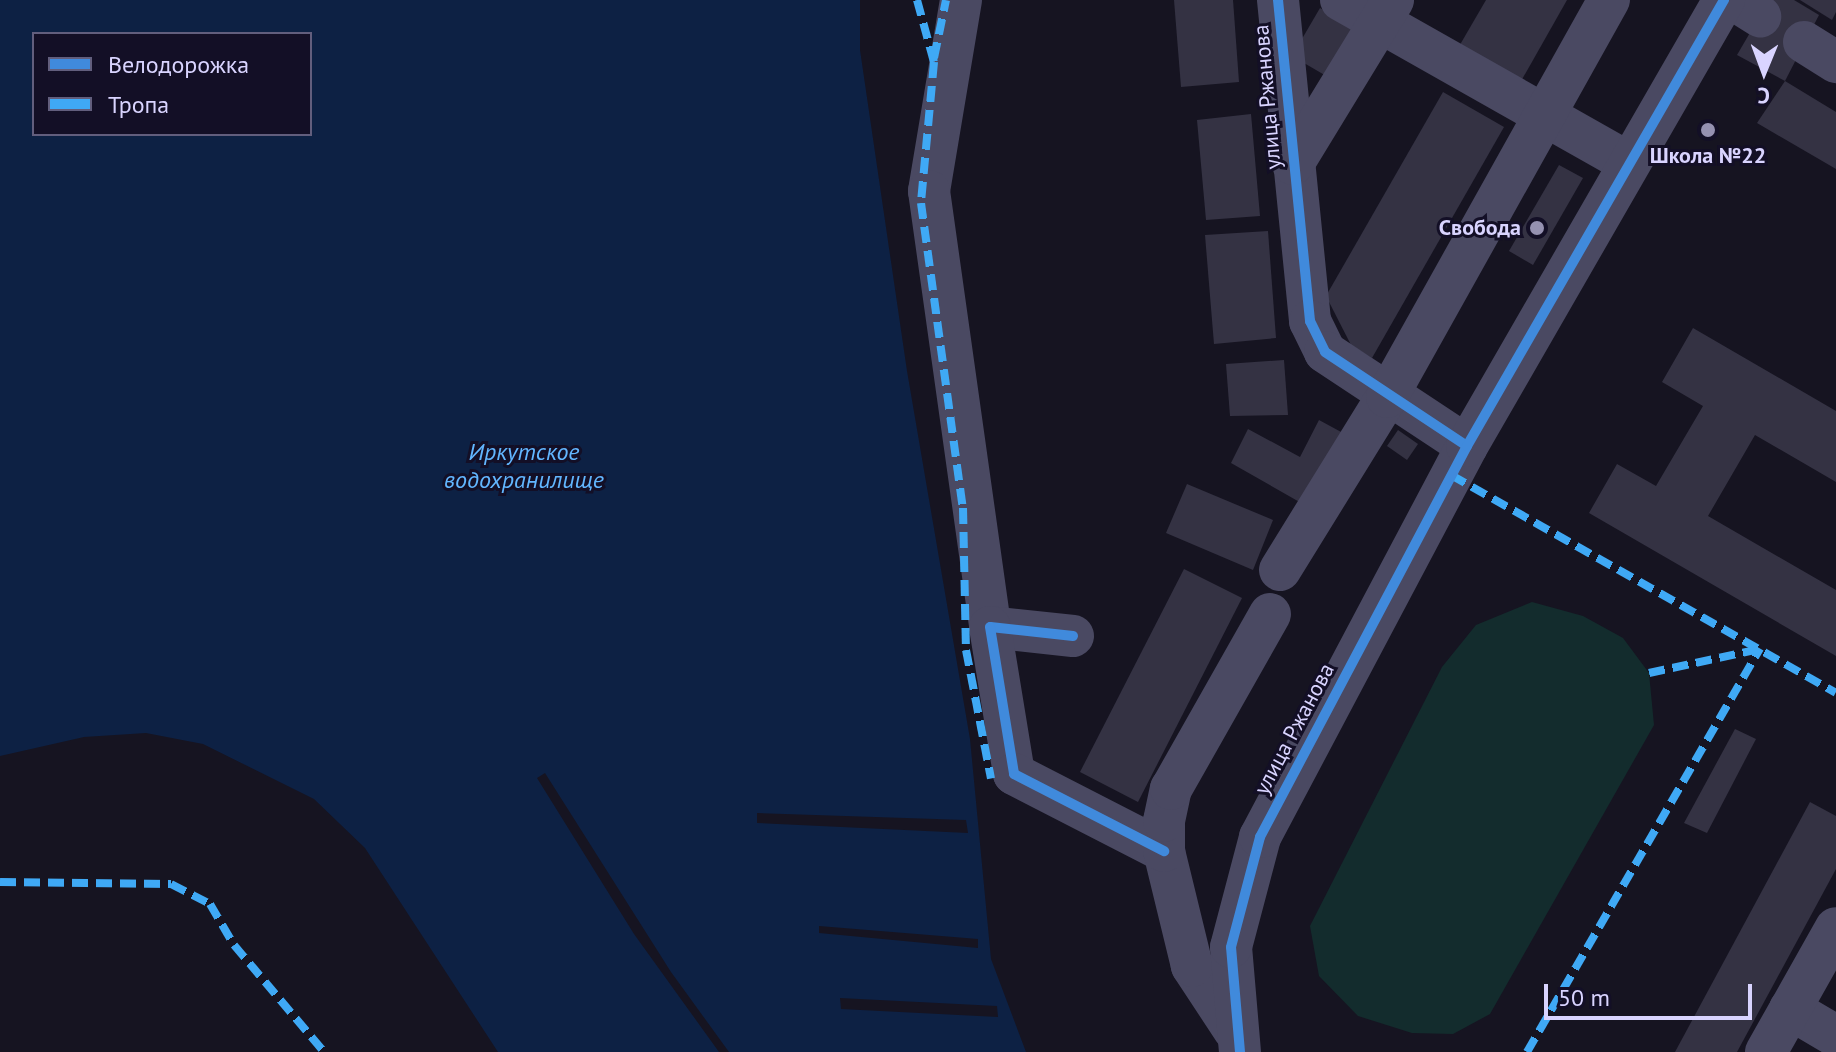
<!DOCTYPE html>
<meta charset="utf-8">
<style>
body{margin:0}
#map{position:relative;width:1836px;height:1052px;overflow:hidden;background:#161421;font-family:"PT Sans",sans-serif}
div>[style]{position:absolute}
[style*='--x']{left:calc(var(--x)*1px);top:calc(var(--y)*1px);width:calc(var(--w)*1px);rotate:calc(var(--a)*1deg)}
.green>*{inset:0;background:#132c2d}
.water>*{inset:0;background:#0d2144}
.pier>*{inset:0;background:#161421}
.building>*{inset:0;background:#343243}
.minor>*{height:42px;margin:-21px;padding:0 21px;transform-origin:21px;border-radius:21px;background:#4a4962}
.quiet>*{height:8px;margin-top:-4px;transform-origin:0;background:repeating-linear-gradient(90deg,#3fa9f5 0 16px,transparent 0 24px)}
.cycleway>*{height:10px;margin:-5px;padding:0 5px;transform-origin:5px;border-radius:5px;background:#408adc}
.dots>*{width:22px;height:22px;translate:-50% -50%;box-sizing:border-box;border:4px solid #130f26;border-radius:50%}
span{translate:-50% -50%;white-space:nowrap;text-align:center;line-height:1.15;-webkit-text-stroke:6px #130f26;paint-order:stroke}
.street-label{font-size:22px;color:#d9d4ff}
.poi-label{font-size:22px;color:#d9d4ff;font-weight:700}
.right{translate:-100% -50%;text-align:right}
.water-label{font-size:24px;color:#62b6ff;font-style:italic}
.legend{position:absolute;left:32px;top:32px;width:280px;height:104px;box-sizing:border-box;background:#130f26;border:2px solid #625e7d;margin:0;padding:10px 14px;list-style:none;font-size:24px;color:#d9d4ff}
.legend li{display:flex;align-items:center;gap:16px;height:40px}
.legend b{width:40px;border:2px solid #625e7d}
.north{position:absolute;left:1724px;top:32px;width:80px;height:80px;-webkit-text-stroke:6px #130f26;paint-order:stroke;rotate:181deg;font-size:22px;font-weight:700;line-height:32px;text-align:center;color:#d9d4ff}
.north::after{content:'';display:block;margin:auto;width:28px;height:36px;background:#d9d4ff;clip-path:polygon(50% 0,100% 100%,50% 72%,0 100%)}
.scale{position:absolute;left:1544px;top:984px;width:208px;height:36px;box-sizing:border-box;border:4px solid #d9d4ff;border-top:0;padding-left:10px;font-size:24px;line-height:28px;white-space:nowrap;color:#d9d4ff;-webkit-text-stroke:6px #130f26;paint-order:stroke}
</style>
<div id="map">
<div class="green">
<div style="clip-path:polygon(1532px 602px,1583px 616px,1623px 638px,1649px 673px,1654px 725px,1490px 1014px,1453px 1034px,1412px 1033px,1358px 1016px,1319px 976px,1310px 926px,1442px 667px,1476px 625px)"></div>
</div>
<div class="water">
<div style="clip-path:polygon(evenodd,0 0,860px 0,860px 50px,907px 371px,970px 739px,991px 959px,1026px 1052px,498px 1052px,365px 848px,314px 799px,203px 744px,146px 733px,84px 737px,0 756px,0 0,34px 34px,310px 34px,310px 134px,34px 134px,34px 34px)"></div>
</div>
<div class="pier">
<div style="clip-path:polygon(545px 773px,671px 972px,729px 1052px,719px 1052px,634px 934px,537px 778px)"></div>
<div style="clip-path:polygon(757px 813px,966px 820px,968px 833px,757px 823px)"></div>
<div style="clip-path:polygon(819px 926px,978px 939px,978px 948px,819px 933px)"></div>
<div style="clip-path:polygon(840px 998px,997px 1006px,998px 1017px,841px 1009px)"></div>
</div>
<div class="building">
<div style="clip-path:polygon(1174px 0,1233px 0,1239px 82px,1181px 87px)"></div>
<div style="clip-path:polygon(1486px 0,1567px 0,1516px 90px,1454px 55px)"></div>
<div style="clip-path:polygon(1769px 0,1794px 0,1819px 15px,1785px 81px,1737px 55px)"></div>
<div style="clip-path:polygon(1800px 0,1836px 0,1836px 12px,1832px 20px)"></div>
<div style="clip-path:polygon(1320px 8px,1356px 29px,1328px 77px,1292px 56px)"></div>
<div style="clip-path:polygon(1785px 81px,1836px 112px,1836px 169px,1757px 123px)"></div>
<div style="clip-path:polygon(1443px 92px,1504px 127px,1372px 358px,1351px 345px,1326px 296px)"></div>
<div style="clip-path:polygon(1251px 114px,1260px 216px,1206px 220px,1197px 120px)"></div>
<div style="clip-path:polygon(1559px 165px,1583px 178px,1533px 265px,1509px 251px)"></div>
<div style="clip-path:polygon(1268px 231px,1276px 338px,1214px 344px,1205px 235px)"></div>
<div style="clip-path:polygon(1693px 328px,1836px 411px,1836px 482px,1755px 435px,1708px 516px,1836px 590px,1836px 656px,1589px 513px,1617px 464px,1656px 486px,1703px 406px,1662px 382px)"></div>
<div style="clip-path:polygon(1284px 360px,1288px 415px,1230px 416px,1226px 364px)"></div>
<div style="clip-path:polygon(1319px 420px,1343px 433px,1303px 504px,1231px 463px,1248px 429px,1300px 457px)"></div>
<div style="clip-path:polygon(1398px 430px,1418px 444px,1407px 460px,1387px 446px)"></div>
<div style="clip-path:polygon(1187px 484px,1273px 520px,1253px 570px,1166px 533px)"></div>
<div style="clip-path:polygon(1184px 569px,1242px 598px,1138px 802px,1080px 772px)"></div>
<div style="clip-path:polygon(1735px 729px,1756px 739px,1707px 833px,1684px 823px)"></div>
<div style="clip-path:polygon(1810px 802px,1836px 816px,1836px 869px,1737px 1052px,1675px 1052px)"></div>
</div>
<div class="minor">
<div style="--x:961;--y:0;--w:194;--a:99.5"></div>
<div style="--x:929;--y:191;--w:440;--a:82"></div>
<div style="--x:1278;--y:0;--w:323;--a:84.3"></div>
<div style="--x:1310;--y:321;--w:34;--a:64"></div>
<div style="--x:1325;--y:352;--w:170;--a:33.5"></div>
<div style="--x:1341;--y:0;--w:331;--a:29.5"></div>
<div style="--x:1734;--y:0;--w:31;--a:32"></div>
<div style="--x:1804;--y:42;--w:38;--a:32"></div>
<div style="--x:1293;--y:164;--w:192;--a:-58.6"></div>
<div style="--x:1280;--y:570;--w:203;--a:-58.3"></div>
<div style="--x:1387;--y:397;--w:455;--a:-60.8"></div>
<div style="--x:1073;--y:636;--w:83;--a:-173.8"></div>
<div style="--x:990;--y:627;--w:149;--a:80.7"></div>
<div style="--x:1014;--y:774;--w:169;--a:27.2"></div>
<div style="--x:1790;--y:1009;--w:53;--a:30.4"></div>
<div style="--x:1234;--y:1030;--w:77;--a:-123.3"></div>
<div style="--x:1192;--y:966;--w:118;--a:-103.7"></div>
<div style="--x:1164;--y:851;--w:30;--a:-90"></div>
<div style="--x:1164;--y:821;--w:33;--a:-78"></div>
<div style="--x:1171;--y:789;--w:201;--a:-60.5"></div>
<div style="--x:1240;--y:1052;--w:105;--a:-94.9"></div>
<div style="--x:1231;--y:947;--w:114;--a:-75.2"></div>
<div style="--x:1260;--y:837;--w:442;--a:-62.1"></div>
<div style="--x:1467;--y:446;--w:515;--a:-60.05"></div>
<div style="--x:1766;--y:1052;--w:142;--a:-60.6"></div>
</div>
<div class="quiet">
<div style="--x:917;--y:0;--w:64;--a:74.7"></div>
<div style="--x:934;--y:62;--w:142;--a:95.3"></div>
<div style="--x:921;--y:203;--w:308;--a:82.2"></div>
<div style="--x:963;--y:508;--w:142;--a:88.8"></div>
<div style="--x:966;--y:650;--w:131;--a:79"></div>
<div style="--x:934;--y:58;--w:59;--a:-78.3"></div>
<div style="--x:1451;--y:475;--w:442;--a:29.5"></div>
<div style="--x:1649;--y:673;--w:114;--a:-12.2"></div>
<div style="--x:0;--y:882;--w:171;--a:0.7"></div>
<div style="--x:171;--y:884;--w:44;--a:27.1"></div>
<div style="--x:210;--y:904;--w:48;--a:59.7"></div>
<div style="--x:234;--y:945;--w:140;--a:49.9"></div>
<div style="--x:1527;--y:1052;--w:466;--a:-60"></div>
</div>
<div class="cycleway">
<div style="--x:1278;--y:0;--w:323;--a:84.3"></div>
<div style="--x:1310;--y:321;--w:34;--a:64"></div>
<div style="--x:1325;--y:352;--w:170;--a:33.5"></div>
<div style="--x:1073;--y:636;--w:83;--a:-173.8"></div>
<div style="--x:990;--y:627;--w:149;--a:80.7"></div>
<div style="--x:1014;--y:774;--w:169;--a:27.2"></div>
<div style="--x:1240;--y:1052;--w:105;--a:-94.9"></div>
<div style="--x:1231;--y:947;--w:114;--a:-75.2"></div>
<div style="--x:1260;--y:837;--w:442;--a:-62.1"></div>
<div style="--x:1467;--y:446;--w:515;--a:-60.05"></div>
</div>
<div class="dots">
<div style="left:1708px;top:130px;background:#9591b1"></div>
<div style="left:1537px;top:228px;background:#9591b1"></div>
</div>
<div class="street-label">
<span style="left:1267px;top:97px;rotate:-95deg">улица Ржанова</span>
<span style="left:1294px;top:729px;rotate:-62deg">улица Ржанова</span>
</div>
<div class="poi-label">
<span style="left:1708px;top:156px">Школа №22</span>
<span class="right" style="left:1521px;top:228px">Свобода</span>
</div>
<div class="water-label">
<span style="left:524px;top:466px">Иркутское<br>водохранилище</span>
</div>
<ul class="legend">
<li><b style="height:10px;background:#408adc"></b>Велодорожка</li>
<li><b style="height:10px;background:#3fa9f5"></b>Тропа</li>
</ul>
<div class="north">С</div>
<div class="scale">50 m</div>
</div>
